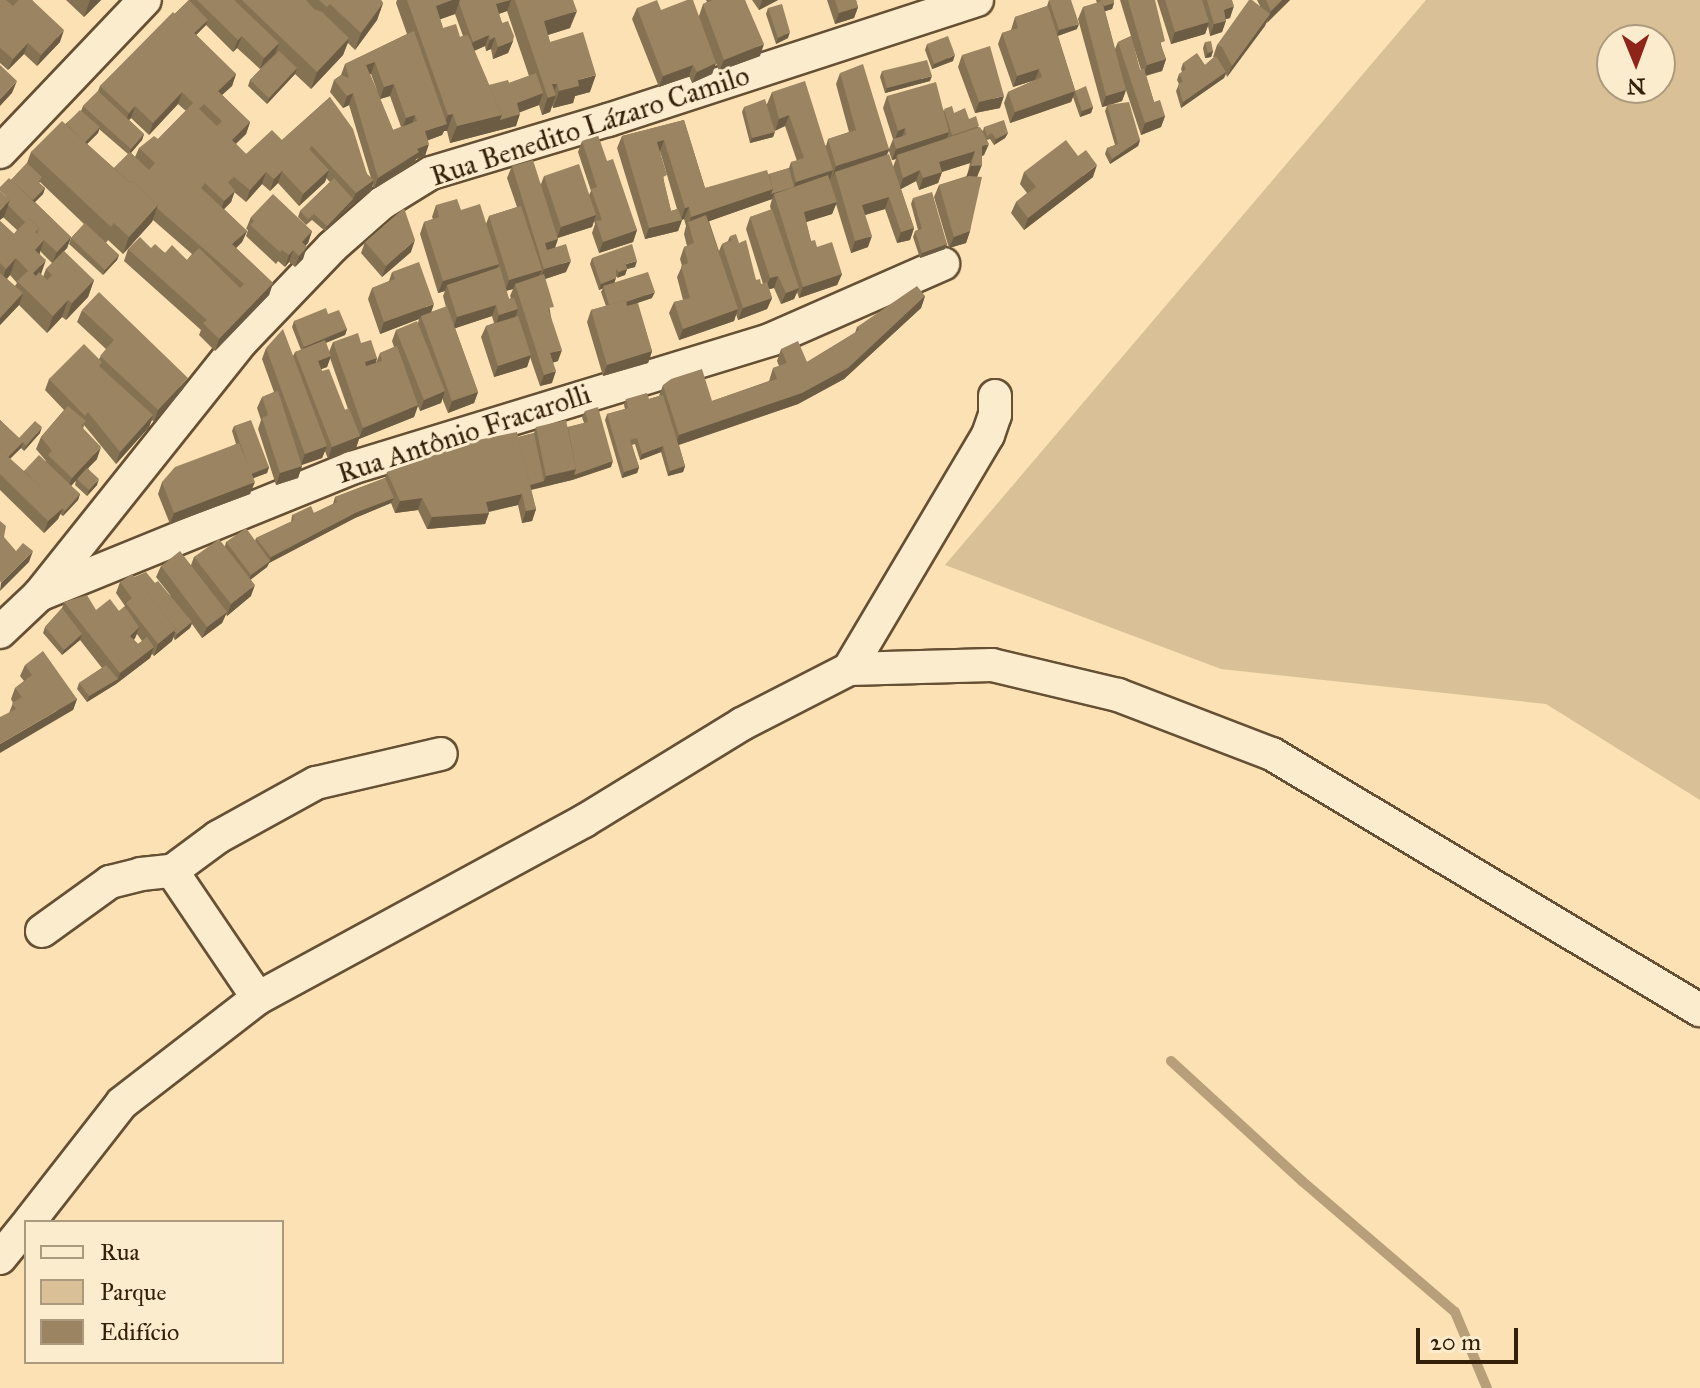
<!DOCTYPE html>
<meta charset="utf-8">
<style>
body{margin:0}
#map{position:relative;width:1700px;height:1388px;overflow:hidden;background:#fbe1b3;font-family:"IM FELL Great Primer",serif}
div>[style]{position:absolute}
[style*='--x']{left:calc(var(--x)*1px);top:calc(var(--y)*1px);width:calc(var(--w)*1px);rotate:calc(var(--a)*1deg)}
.green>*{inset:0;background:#d9c096}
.stream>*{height:10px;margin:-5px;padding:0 5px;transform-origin:5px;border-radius:5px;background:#b79f79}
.roads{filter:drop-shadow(2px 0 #665034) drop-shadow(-2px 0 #665034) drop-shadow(0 2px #665034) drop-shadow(0 -2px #665034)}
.street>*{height:32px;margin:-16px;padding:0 16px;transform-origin:16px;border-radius:16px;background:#fcecce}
.wall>*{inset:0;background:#857253}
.shaded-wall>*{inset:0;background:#6c5c44}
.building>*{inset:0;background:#9b8461}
span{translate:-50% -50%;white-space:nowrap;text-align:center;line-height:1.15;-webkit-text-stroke:6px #fcecce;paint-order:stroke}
.street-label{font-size:28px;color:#342009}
.legend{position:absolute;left:24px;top:1220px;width:260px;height:144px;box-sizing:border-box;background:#fcecce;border:2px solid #ac9a7f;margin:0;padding:10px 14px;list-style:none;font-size:24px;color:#342009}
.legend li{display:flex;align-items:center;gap:16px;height:40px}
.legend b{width:40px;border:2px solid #ac9a7f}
.north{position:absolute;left:1596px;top:24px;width:80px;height:80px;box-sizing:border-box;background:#fcecce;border:2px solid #ac9a7f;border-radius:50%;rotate:179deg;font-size:22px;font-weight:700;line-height:32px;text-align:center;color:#342009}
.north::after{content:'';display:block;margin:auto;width:28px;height:36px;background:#8f2418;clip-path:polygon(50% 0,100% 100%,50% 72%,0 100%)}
.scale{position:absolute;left:1416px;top:1328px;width:102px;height:36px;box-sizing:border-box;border:4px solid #342009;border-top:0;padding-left:10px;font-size:24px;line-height:28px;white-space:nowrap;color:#342009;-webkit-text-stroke:6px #fcecce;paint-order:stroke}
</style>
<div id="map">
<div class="green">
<div style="clip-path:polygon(evenodd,1426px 0,1700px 0,1700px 800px,1546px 704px,1221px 669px,945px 565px,1426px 0,1612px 40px,1660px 40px,1660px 88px,1612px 88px,1612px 40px)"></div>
</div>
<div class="stream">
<div style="--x:1171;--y:1061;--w:178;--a:42.5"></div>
<div style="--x:1302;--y:1181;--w:201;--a:40.6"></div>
<div style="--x:1455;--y:1312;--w:82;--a:67.2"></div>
</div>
<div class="roads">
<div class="street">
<div style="--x:0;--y:152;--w:210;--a:-46.4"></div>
<div style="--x:39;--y:595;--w:325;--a:-51.4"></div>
<div style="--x:242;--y:341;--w:130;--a:-46.2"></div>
<div style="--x:332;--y:247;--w:67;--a:-41.3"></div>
<div style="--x:382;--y:203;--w:57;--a:-31.5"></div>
<div style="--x:431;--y:173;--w:185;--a:-16.7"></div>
<div style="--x:608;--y:120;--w:388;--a:-18"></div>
<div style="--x:0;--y:632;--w:54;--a:-43.5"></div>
<div style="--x:39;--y:595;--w:337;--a:-22.1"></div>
<div style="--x:351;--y:468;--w:440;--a:-17"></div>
<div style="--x:772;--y:339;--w:187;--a:-23.7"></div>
<div style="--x:849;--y:669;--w:272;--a:-59.3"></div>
<div style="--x:988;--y:435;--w:21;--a:-71"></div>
<div style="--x:995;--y:415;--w:19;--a:-90"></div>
<div style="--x:172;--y:871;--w:153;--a:55.9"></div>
<div style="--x:42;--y:931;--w:84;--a:-35.8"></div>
<div style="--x:110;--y:882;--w:32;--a:-14"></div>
<div style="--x:141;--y:874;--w:31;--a:-6"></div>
<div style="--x:172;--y:871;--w:57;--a:-36.5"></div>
<div style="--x:218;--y:837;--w:112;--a:-28.9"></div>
<div style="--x:316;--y:783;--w:128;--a:-13.1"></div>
<div style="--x:29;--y:1222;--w:151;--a:-52"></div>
<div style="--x:122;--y:1103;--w:172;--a:-37.7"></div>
<div style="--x:258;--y:998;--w:371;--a:-28.5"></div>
<div style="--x:584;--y:821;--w:185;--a:-31.5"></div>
<div style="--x:742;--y:724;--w:120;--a:-27.2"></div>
<div style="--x:849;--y:669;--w:143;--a:-1.6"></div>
<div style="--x:992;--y:665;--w:130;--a:13.4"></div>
<div style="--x:1118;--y:695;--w:165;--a:21"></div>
<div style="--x:1272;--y:754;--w:499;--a:30.9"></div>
<div style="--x:0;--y:1258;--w:41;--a:-50.9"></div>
</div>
</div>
<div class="wall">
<div style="clip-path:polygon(0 0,32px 0,60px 42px,37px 66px,24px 54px,8px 70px,0 63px)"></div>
<div style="clip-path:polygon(66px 0,101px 0,84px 17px)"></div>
<div style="clip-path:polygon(evenodd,189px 0,381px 0,383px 3px,377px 20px,355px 50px,348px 43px,343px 55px,311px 89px,295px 74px,267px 104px,248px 86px,250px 80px,275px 54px,260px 69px,237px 48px,233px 52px,206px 25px,196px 35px,236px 74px,232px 86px,222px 95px,250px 122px,246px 134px,236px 144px,246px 154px,282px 140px,330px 97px,367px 174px,371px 178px,349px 105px,343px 108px,330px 92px,334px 80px,341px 75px,345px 64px,407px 34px,396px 3px,397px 0,573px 0,570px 28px,548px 35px,550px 42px,590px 92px,575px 96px,573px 103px,553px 108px,552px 105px,550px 112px,542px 115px,539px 105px,519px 112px,516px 126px,450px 143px,447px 131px,444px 131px,442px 135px,428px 140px,425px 156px,416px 159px,414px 163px,374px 189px,373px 185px,370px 192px,351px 205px,325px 231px,312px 220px,306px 225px,298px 217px,300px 211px,330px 182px,326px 178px,325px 182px,299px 206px,278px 183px,270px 191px,262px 184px,246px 202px,234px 192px,231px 202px,224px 209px,247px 231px,242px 242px,236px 248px,273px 283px,269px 295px,215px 351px,199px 335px,201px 330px,124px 261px,128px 249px,151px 248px,187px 260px,192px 254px,153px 220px,123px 254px,108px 240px,106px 243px,119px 255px,117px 260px,103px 275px,69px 244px,71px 238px,84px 224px,40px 182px,39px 183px,45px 188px,43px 194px,35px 202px,71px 237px,67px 248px,57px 259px,94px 280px,88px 297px,66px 320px,62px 317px,47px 333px,19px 305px,0 325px,0 221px,14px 234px,17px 230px,3px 217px,0 220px,11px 180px,27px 163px,31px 152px,81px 111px,83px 106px,98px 91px,100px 86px,189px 0,507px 11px,529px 76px,509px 83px,489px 85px,474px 51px,485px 46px,486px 51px,491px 49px,493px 59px,508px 53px,513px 41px,502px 23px,499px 14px,507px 11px,189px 0,455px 14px,463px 36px,460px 37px,443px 28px,440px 19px,455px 14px,189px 0,370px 74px,371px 74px,380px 99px,390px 96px,401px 127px,393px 130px,370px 74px,189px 0,178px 104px,186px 111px,158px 139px,139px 148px,135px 157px,131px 153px,142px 140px,144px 134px,129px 120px,131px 118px,149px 135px,178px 104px,189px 0,99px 129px,128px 154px,114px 168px,87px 144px,98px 133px,99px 129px,189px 0,40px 251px,52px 263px,46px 269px,43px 277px,41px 274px,40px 251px,189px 0,10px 275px,17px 283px,15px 286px,7px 279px,10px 275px)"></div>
<div style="clip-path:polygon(706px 0,745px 0,760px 56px,719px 71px,701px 23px,716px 63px,712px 74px,692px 83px,689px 76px,659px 87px,632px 19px,637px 8px,699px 16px,703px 4px,707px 2px)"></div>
<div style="clip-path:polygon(752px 0,778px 0,759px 10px)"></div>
<div style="clip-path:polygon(827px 0,857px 0,856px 0,858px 7px,854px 18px,835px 24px)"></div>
<div style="clip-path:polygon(1049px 0,1077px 29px,1058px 36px,1075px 90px,1093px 107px,1091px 113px,1080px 117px,1073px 97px,1071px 102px,1010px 123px,1004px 103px,1008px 92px,1035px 80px,1013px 87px,998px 44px,1002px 33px,1011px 30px,1015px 17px,1047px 6px)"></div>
<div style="clip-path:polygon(evenodd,1096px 0,1114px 0,1114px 3px,1112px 9px,1105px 11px,1115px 49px,1118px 42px,1131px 36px,1120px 0,1150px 0,1162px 48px,1166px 59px,1162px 71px,1146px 76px,1154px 102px,1165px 116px,1161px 127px,1141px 135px,1126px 90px,1122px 101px,1110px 105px,1140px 140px,1138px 146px,1110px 164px,1105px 154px,1107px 148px,1115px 145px,1105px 111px,1107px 106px,1102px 107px,1078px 19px,1083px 7px,1097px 3px,1096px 0,1132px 41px,1141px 70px,1140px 70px,1132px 41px)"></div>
<div style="clip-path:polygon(1157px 0,1232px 0,1230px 18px,1226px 19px,1222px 32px,1210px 36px,1208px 26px,1205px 34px,1171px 44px)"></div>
<div style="clip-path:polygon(1257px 0,1290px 0,1267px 22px,1227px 77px,1226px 74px,1224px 78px,1181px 108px,1176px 91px,1179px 84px,1177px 80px,1179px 74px,1182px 72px,1181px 69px,1183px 63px,1205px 65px,1214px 57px,1213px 57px,1217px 45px,1260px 6px)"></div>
<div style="clip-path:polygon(768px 8px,788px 38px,776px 44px,766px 14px)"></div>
<div style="clip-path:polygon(1205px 42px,1213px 51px,1211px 57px,1205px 58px,1203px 48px)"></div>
<div style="clip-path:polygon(927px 44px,953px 61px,932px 69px,925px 50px)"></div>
<div style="clip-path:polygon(962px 55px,1000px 108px,975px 113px,958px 67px)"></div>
<div style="clip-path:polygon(882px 71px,930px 81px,885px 93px,880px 77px)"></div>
<div style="clip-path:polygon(evenodd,840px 73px,889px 149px,893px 139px,883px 108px,887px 96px,954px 113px,969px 119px,983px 131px,984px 127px,1008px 133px,1005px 138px,994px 145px,990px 139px,987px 140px,984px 155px,982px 156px,977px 177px,970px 231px,966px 243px,949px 248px,934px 197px,939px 185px,967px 176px,970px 163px,942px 172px,938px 183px,919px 190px,916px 181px,901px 189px,914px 228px,910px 240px,897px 243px,885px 209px,865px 215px,868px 247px,851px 253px,836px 204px,832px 214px,806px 222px,811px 241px,842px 274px,837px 285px,799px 298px,797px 292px,794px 299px,781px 304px,774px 288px,769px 289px,772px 298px,767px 309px,738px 320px,736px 314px,734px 321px,679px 340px,669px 313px,674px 302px,683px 300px,677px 277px,682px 266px,680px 259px,684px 247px,687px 246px,684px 234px,686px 226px,684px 219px,682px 220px,678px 231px,645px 239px,617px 148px,622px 136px,684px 120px,705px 188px,769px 174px,789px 168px,791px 162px,797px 161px,785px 126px,775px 130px,773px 137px,750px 143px,742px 112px,744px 107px,767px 104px,772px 92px,826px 146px,828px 139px,849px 132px,836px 84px,840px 73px,660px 151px,677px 209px,671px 211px,664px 182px,660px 151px,840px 73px,889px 151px,892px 160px,896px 159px,893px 167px,887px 154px,889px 151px,840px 73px,772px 199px,770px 206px,771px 210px,750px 217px,746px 229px,763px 284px,761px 284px,756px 280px,730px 236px,728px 241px,722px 244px,719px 251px,709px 221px,772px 199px)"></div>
<div style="clip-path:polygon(evenodd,582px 141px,607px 161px,637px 230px,633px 242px,599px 253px,592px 233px,595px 224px,594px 221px,592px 227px,558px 238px,555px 247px,566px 272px,545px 279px,558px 361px,553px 362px,552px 383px,540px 386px,530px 357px,527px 367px,494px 377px,481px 337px,486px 326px,494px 323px,492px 316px,455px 328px,478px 392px,474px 403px,448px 413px,442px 398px,441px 403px,420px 411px,418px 406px,414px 417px,359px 439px,356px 448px,328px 459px,325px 451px,322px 458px,302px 465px,298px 478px,276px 485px,258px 429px,261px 420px,257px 408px,262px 397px,274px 392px,262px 359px,266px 348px,293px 356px,295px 352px,301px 350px,292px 327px,294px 321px,328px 314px,347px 329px,345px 335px,326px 343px,329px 352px,333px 342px,361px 343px,377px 358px,376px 363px,380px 353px,394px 347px,392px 341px,396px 330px,418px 323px,419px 319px,380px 334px,368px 299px,372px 288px,389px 281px,392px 272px,431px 312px,446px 307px,443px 296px,445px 291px,438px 293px,420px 234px,424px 222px,433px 219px,432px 217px,436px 205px,461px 210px,486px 224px,489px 216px,517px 207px,507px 178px,512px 166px,541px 184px,544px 176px,589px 195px,591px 191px,578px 152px,582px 141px,513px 289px,510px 296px,511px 298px,509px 299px,506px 291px,513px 289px,582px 141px,330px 358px,348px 409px,345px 410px,321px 369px,327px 367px,330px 358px)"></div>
<div style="clip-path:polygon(1024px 172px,1093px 177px,1024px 230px,1011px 213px,1016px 202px,1027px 193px,1020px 184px)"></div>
<div style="clip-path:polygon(913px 198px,947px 244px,945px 249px,920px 258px,913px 237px,915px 231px,918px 230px,911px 204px)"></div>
<div style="clip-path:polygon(251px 217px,312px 231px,308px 243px,305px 246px,303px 259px,295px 267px,289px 262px,285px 267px,278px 261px,276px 264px,246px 236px,248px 230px,246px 229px)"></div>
<div style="clip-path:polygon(365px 242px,411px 252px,382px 277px,361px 253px)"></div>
<div style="clip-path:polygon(592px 258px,635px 267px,627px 269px,625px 275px,616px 277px,614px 283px,652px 298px,637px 303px,652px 351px,648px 363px,603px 376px,587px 322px,591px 310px,606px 306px,601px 292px,603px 288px,599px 290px,590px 264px)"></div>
<div style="clip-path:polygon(925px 296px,921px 308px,844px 379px,798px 404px,679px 445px,685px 466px,683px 472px,668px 476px,661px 452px,640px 460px,635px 444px,632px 445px,639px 467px,637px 473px,622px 478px,605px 420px,607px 414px,625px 409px,624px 405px,626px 399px,649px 399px,659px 396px,663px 385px,712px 401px,769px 381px,773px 368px,779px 366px,777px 361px,781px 349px,807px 362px,855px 333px,857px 327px)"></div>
<div style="clip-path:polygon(82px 310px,183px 389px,154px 422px,152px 420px,149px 427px,116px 464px,84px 425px,83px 429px,97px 459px,88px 468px,97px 485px,87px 496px,75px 485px,76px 480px,71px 486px,80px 494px,78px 500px,63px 516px,60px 514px,58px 519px,44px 533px,0 490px,0 420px,19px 438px,40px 433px,24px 451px,21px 448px,10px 459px,24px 471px,46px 461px,36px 449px,41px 437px,64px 410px,45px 390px,49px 379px,99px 359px,106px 349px,77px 322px)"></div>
<div style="clip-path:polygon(evenodd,585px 411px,611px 467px,572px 480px,531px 490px,536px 509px,532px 521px,522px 523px,518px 505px,489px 512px,485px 524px,427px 529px,418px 510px,395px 513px,391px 503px,355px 518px,269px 563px,267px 567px,251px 579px,251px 596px,227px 616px,226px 614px,222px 623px,202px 638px,192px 624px,190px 628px,175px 640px,173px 637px,172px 641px,154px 656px,152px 654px,150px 658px,116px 684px,87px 702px,77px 689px,79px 683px,102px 668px,80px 640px,62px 655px,43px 633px,45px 627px,62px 608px,64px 602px,96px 610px,119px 611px,125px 606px,116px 593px,120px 582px,134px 577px,155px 583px,171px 596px,156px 577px,161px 566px,191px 565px,194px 557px,225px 546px,226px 542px,255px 541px,256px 538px,291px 522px,292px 515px,314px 513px,333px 504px,335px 497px,385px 478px,387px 472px,534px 433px,536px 427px,568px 427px,584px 423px,582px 417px,585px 411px,137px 634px,142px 641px,138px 644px,134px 640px,137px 634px)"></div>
<div style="clip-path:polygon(234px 426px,269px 467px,267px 473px,253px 478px,250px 494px,170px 524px,158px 494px,162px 482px,236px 444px,232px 431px)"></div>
<div style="clip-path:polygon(25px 665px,77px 699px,73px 710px,9px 713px,13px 703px,11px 699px,15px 688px,24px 681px,20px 676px)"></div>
</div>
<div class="shaded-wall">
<div style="clip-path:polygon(90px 0,101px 0,84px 17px)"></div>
<div style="clip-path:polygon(452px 0,460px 0,455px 14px,430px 23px,436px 6px)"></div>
<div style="clip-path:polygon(511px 0,507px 11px,492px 16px,496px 4px)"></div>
<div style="clip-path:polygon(762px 0,778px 0,759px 10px)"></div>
<div style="clip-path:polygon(1282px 0,1290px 0,1267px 23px,1271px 11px)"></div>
<div style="clip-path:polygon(383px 3px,377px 20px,355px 50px,361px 33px)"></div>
<div style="clip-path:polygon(1114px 3px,1112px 9px,1100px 13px,1102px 7px)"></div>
<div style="clip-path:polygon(1234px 6px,1230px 18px,1219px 21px,1224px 10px)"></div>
<div style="clip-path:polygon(858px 7px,854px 18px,835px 24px,839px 13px)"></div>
<div style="clip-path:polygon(577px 11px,570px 28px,538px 38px,544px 21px)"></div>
<div style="clip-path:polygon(1270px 14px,1265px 26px,1227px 77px,1232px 66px)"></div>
<div style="clip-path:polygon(208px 20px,206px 25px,188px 43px,190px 37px)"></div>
<div style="clip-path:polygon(1226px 21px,1222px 32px,1210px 36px,1214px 24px)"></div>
<div style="clip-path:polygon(1209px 22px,1205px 34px,1171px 44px,1175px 32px)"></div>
<div style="clip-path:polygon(1079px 24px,1077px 29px,1057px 36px,1059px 30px)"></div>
<div style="clip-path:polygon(64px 30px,60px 42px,37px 66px,41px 55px)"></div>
<div style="clip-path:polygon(790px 32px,788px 38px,776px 44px,778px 38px)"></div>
<div style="clip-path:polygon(489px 35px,485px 46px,469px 53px,473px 42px)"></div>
<div style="clip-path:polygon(242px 36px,237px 48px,233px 52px,238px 40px)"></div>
<div style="clip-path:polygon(495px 37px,491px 49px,486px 51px,490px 40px)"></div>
<div style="clip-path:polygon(349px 38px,343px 55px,311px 89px,317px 72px)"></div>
<div style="clip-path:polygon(513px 41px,508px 53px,493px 59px,498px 47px)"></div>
<div style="clip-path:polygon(28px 43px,24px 54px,8px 70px,13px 59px)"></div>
<div style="clip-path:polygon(279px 43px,275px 54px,260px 69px,264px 58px)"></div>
<div style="clip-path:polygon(764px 44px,760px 56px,719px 71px,724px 60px)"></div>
<div style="clip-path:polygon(1213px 51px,1211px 57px,1205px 58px,1208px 53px)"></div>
<div style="clip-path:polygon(955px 55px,953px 61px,932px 69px,934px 64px)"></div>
<div style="clip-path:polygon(1166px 59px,1162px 71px,1143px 76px,1147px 65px)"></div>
<div style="clip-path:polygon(375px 62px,371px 74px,362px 77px,366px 65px)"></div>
<div style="clip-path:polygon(716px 63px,712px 74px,692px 83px,697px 72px)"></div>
<div style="clip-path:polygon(693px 65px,689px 76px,659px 87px,663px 76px)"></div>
<div style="clip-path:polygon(297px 68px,295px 74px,267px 104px,269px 98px)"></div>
<div style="clip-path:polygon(1039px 69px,1035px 80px,1013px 87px,1017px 76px)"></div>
<div style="clip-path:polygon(1226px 72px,1224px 78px,1181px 108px,1183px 102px)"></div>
<div style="clip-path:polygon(236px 74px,232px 86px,214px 102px,218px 91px)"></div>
<div style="clip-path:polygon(596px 75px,590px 92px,575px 96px,573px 103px,553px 108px,559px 91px,578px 80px)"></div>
<div style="clip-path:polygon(932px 76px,930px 81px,885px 93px,887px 88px)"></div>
<div style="clip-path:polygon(17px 81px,12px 93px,0 106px,0 99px)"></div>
<div style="clip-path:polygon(394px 84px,390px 96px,380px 99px,384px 87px)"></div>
<div style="clip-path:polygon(552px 84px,557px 84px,552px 97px,556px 95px,550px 112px,542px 115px)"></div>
<div style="clip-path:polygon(1126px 90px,1122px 101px,1102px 107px,1106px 96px)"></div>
<div style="clip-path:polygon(1075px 91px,1071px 102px,1010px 123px,1015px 112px)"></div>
<div style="clip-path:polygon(182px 92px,178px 104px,149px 135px,153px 123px)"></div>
<div style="clip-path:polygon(353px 93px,349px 105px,343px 108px,347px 96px)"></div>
<div style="clip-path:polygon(543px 93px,539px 105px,513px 115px,517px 103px)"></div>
<div style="clip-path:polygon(1004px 96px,1000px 108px,975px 113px,979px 102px)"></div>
<div style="clip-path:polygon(135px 106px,131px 118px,125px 124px,129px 113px)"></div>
<div style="clip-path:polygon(1093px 107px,1091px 113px,1080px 117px,1082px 111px)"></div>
<div style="clip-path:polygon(453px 114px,447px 131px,444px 131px,442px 135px,421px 143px,425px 131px,444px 125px,448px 115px)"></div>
<div style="clip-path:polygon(520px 114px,516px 126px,496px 131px,500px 120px)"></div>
<div style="clip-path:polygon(415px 115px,411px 127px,402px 130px,406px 118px)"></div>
<div style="clip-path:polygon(502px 115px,496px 131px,450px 143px,457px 126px)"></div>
<div style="clip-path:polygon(789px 115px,785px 126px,775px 131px,779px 119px)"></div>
<div style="clip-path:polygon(1165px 116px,1161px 127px,1141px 135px,1145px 123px)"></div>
<div style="clip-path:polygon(250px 122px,246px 134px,227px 151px,232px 140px)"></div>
<div style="clip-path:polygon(100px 127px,98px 133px,80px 151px,82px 145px)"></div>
<div style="clip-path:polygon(905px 128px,901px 140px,894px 142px,898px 131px)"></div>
<div style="clip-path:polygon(775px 132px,773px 137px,750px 143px,752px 138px)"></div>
<div style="clip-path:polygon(949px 132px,945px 144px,897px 155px,896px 159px,892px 160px,896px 149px)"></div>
<div style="clip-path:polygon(1008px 133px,1005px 138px,994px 145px,996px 139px)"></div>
<div style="clip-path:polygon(144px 134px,142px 140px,129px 155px,131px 149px)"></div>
<div style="clip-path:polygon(664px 140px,660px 151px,652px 154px,657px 142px)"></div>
<div style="clip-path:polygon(1140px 140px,1138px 146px,1110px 164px,1112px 159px)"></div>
<div style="clip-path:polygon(429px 144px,425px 156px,416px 159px,414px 163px,374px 189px,378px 178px,417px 149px)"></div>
<div style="clip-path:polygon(989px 144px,984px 155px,978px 158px,982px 146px)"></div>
<div style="clip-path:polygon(889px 149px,885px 160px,835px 172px,832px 178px,836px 166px)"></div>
<div style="clip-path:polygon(975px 151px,970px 163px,935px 174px,939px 162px)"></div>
<div style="clip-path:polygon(982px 165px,977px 177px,966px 177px,971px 166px)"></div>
<div style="clip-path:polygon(1097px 165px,1093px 177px,1024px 230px,1028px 218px)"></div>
<div style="clip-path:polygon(329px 170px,325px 182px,299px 206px,303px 194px)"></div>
<div style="clip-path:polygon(833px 170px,829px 182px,774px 194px,772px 199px,690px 228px,689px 225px,691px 217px,773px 189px,794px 187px,796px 182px)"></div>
<div style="clip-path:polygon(920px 170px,916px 181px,899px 190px,903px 178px)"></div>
<div style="clip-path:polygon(282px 171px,278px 183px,270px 191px,274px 179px)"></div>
<div style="clip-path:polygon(266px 172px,262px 184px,246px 202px,250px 190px)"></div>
<div style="clip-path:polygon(942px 172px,938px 183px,919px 190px,923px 178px)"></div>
<div style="clip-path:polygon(374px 180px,370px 192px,351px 205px,325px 231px,327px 226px,353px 199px,356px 193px)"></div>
<div style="clip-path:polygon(45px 188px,43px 194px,27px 210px,29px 204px)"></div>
<div style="clip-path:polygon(235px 191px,231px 202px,220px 213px,224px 201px)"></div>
<div style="clip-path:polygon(889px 197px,885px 209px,858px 217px,862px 205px)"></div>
<div style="clip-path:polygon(10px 200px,4px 217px,0 220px,0 210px)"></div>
<div style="clip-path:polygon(837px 202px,832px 214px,800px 224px,804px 212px)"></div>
<div style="clip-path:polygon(158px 205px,152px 222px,123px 254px,129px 237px)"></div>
<div style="clip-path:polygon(689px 207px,684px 219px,681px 220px,685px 208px)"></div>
<div style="clip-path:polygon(596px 215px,592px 227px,557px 238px,561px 227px)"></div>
<div style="clip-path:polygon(682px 220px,678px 231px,645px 239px,649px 228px)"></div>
<div style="clip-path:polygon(914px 228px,910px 240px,897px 243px,901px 232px)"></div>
<div style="clip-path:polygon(637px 230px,633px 242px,599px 253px,603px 242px)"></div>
<div style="clip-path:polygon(247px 231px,242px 242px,228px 256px,232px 244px)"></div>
<div style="clip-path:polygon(312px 231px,308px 243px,297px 254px,302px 242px)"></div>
<div style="clip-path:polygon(970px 231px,966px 243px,949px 248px,954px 237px)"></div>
<div style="clip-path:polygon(872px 236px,868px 247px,851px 253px,855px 241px)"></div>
<div style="clip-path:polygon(71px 237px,67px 248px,52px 263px,57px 252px)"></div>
<div style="clip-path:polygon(558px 239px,554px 251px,541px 255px,545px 243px)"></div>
<div style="clip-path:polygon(44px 240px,38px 257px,35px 250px)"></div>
<div style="clip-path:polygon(415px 240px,411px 252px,382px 277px,386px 266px)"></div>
<div style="clip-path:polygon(947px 244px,945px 249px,920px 258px,922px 253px)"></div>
<div style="clip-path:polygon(307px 247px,303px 259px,295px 267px,299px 256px)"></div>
<div style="clip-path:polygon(293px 250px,289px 262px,285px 267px,289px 255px)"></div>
<div style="clip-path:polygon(119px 255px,117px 260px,103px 275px,105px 270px)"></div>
<div style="clip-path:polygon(16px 258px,10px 275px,0 286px,6px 269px)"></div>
<div style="clip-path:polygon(46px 260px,40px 277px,27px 290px,33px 273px)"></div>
<div style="clip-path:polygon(571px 261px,566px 272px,539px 281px,544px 269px)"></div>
<div style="clip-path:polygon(637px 261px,635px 267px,627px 269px,625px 275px,617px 278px,619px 272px,626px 264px)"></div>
<div style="clip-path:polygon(499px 264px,494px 275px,447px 285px,445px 291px,438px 293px,443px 281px)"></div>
<div style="clip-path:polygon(542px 270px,537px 281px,515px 284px,513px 289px,505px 291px,509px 280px)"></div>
<div style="clip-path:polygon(842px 274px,837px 285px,799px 298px,803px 287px)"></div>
<div style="clip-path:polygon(778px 276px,774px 288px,765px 290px,770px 278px)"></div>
<div style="clip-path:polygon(616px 278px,614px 284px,599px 290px,601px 284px)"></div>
<div style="clip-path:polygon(94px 280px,88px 297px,66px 320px,72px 303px)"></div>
<div style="clip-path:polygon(273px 283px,269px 295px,215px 351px,219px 339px)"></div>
<div style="clip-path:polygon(799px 288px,794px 299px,781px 304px,786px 293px)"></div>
<div style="clip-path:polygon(655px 292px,652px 298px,608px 313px,610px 307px)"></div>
<div style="clip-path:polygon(23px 293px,19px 305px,0 325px,0 318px)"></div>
<div style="clip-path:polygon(925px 296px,921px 308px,844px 379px,798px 404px,675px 446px,679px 435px)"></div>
<div style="clip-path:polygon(772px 298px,767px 309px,738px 320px,743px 308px)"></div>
<div style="clip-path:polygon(68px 300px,62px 317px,47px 333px,53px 316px)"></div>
<div style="clip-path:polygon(434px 304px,430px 316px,421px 316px,419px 319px,380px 334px,384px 322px)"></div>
<div style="clip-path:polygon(496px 305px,492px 316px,453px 329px,457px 317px)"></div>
<div style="clip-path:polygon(518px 309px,514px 321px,495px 327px,499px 315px)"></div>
<div style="clip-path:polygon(738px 309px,734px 321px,679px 340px,683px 329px)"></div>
<div style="clip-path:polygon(347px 329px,345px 335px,302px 352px,304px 347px)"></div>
<div style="clip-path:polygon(562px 350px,558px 361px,546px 365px,550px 353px)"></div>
<div style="clip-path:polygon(652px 351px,648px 363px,603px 376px,607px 365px)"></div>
<div style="clip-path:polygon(531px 355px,527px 367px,494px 377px,498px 366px)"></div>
<div style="clip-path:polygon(331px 356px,327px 367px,314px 372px,318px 361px)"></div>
<div style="clip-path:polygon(377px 358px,373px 369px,361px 374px,365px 362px)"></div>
<div style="clip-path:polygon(556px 371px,552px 383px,540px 386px,544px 375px)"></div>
<div style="clip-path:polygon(188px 378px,183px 389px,154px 422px,158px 410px)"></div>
<div style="clip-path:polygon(445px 391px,441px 403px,420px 411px,424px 400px)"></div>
<div style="clip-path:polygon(478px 392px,474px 403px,448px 413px,452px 401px)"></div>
<div style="clip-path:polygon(418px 405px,414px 417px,359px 439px,356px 448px,328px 459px,332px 447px,360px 436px,363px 428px)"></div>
<div style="clip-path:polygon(153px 415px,149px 427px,116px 464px,120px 452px)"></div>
<div style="clip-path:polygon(42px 427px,40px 433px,24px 451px,26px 446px)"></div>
<div style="clip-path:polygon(23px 442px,21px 448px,6px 462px,8px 457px)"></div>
<div style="clip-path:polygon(327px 446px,322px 458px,301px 465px,305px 454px)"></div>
<div style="clip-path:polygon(663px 446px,661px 452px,640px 460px,642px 454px)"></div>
<div style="clip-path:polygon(101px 447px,97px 459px,67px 490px,72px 478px)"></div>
<div style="clip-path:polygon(613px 461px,611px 467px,572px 480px,525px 491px,527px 486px,544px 481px,546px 476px)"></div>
<div style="clip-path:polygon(302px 466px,298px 478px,276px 485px,280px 473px)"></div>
<div style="clip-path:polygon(685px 466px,683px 472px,668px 476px,670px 471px)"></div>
<div style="clip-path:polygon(269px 467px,267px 473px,249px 480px,251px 474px)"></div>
<div style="clip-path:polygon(639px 467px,637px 473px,622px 478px,624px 472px)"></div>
<div style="clip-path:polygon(99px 479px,97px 485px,87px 496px,89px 490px)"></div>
<div style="clip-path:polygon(255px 482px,250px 494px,170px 524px,174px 513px)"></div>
<div style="clip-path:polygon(80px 494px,78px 500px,63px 516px,65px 511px)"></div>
<div style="clip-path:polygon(522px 494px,518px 505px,482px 513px,486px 502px)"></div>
<div style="clip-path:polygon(394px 498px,391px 503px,355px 518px,269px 563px,271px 557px,357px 512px)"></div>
<div style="clip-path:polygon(422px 498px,418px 510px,395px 513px,400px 501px)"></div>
<div style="clip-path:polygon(63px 508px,58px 519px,44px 533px,48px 521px)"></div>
<div style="clip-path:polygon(536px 509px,532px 521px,522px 523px,526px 511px)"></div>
<div style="clip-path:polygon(489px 513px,485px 524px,427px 529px,432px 517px)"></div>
<div style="clip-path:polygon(33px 551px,29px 562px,0 591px,1px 583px)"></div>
<div style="clip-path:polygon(270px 561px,267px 567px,249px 581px,251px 575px)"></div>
<div style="clip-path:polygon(255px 585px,251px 596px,227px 616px,231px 604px)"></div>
<div style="clip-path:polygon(227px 612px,222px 623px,202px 638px,207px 627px)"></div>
<div style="clip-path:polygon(192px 622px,190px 628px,175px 640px,177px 634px)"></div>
<div style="clip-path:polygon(139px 627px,135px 638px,126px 648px,130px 636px)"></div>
<div style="clip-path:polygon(176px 629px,172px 641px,154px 656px,158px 644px)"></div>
<div style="clip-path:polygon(82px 634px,80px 640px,62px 655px,64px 650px)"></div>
<div style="clip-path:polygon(154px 647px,150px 658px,116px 684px,87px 702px,89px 696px,118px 679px,120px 673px)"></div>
<div style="clip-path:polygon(77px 699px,73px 710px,0 753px,0 744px)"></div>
</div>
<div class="building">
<div style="clip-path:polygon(0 0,6px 0,13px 6px,19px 0,32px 0,64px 30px,41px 55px,28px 43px,13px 59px,0 48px)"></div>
<div style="clip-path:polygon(189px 0,208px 20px,194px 33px,175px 14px)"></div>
<div style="clip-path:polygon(197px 0,234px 0,279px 43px,264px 58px,242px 36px,238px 40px)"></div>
<div style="clip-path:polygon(242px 0,306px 0,314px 9px,322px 12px,349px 38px,317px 72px)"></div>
<div style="clip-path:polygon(319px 0,381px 0,383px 3px,361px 33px,330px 4px,327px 7px)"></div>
<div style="clip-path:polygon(407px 0,452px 0,436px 6px,443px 28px,456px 24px,460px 37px,468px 35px,502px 115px,457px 126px,453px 114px,448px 115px)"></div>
<div style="clip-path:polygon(460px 0,510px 0,496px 4px,502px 23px,508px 21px,514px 36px,513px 41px,498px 47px,495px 37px,490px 40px,489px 35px,473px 42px,459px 3px)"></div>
<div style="clip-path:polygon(515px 0,573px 0,577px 11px,544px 21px,550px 42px,583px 32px,596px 75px,578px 80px,579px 86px,559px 91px,557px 84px,552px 84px,556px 95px,548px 98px)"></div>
<div style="clip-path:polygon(657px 0,661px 10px,687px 0,693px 0,716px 63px,697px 72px,693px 65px,663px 76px,637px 8px)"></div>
<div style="clip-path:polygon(713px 0,745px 0,764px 44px,724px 60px,703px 4px)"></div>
<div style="clip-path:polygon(835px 0,856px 0,858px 7px,839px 13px)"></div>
<div style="clip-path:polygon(1049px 0,1071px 0,1079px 24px,1059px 30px)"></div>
<div style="clip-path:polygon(1100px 0,1114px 0,1114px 3px,1104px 6px,1102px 1px,1101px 2px)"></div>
<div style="clip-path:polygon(1128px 0,1155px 0,1165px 41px,1160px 43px,1166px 59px,1147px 65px)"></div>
<div style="clip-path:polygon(1165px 0,1202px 0,1209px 22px,1175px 32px)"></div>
<div style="clip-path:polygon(1207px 0,1232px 0,1234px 6px,1224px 10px,1226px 21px,1214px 24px)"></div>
<div style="clip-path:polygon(1249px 0,1252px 0,1270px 14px,1232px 66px,1222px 47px,1217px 45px)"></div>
<div style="clip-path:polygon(1266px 0,1282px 0,1271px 11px)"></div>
<div style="clip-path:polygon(1102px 1px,1126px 90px,1106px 96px,1083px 7px)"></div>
<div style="clip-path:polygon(782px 4px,790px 32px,778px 38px,768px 8px)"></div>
<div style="clip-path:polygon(1048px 6px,1075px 91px,1015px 112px,1008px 92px,1042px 77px,1039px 69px,1017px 76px,1002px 33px,1018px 28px,1015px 17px)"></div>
<div style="clip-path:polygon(evenodd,173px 12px,236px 74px,218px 91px,250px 122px,232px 140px,246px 154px,272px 130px,282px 140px,330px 97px,353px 129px,367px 174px,374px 180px,356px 193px,312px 146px,309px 149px,329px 170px,303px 194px,282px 171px,274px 179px,266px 172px,250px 190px,234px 177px,228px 182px,235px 191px,224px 201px,205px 183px,201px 188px,247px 231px,232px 244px,273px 283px,219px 339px,203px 323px,207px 320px,128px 249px,140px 237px,151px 248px,155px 244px,165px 253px,172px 245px,187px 260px,199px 248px,240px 288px,244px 284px,157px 208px,158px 205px,132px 181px,130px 183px,114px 168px,130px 152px,149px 170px,155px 163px,139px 148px,154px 136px,158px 139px,193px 103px,182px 92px,153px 123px,135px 106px,129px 113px,100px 86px,173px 12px,204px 104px,222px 121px,217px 126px,199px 109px,204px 104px)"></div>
<div style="clip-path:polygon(evenodd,414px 31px,447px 124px,425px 131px,429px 144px,417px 149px,419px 152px,378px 178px,353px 93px,347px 96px,334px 80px,341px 75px,349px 78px,345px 64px,414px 31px,375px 62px,384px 87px,394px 84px,406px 118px,415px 115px,417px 121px,393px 130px,366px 65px,375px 62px)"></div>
<div style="clip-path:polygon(948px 36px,955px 55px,934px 64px,927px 44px)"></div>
<div style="clip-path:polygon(1131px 36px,1140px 70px,1144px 68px,1154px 102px,1160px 100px,1165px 116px,1145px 123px,1118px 42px)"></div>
<div style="clip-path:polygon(1211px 41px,1213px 51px,1208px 53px,1205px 42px)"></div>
<div style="clip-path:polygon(990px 46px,1004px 96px,979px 102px,962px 55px)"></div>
<div style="clip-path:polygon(279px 51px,297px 68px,269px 98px,250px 80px)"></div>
<div style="clip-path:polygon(1197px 53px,1205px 65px,1216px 56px,1226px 72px,1183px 102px,1178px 85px,1183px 81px,1179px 74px,1186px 69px,1183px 63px)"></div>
<div style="clip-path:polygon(927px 60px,932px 76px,887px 88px,882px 71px)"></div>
<div style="clip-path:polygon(863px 64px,889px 149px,836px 166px,828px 139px,856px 130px,840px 73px)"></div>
<div style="clip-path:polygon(0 65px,17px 81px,0 99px)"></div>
<div style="clip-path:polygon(536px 73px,543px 93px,517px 103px,520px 114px,500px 120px,502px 115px,489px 85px,508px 80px,509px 83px)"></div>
<div style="clip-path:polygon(805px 81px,833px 170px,796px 182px,791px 162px,804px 158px,789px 115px,779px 119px,772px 92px)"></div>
<div style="clip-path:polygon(936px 82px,949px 132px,896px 149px,893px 139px,906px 135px,905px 128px,898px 131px,887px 96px)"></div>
<div style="clip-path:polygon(1086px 86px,1093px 107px,1082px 111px,1075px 91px)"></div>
<div style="clip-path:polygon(98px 91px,144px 134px,131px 149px,83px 106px)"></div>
<div style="clip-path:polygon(765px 99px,775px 132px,752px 138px,744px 107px)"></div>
<div style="clip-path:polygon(1129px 102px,1140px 140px,1112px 159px,1107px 148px,1118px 144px,1107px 105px)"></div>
<div style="clip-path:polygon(952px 106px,954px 113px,965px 108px,969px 119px,976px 116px,979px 126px,952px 135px,944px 109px)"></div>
<div style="clip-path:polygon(80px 110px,100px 127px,85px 142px,66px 124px)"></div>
<div style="clip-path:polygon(684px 120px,705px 188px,767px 170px,773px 189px,691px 217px,689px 207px,685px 208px,664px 140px,657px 142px,667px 175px,663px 177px,671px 211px,678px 209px,682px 220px,649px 228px,622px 136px)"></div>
<div style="clip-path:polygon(1004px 120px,1008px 133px,996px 139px,992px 133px,987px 136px,984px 127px)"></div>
<div style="clip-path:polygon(62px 121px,130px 183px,132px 181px,158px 205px,129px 237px,114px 223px,111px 227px,31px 152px)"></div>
<div style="clip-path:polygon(980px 127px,989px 144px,982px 146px,982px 165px,971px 166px,975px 151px,939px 162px,942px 172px,923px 178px,920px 170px,903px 178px,897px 155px)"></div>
<div style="clip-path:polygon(598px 135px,607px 161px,613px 159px,637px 230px,603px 242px,596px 221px,602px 220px,591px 189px,597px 187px,582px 141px)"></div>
<div style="clip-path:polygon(1066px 140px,1078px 156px,1086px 150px,1097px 165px,1028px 218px,1016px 202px,1036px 187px,1024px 172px)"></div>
<div style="clip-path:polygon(889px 154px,914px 228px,901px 232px,889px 197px,862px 205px,872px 236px,855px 241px,835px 172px)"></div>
<div style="clip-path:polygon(533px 160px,558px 239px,545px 243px,547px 250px,566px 244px,571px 261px,544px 269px,512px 166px)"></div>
<div style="clip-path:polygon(27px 163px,42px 177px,38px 182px,45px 188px,33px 200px,11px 180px)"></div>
<div style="clip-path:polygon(579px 164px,596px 215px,561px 227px,544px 176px)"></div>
<div style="clip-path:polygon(789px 168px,794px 187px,771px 194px,773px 189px,769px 174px)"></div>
<div style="clip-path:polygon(828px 175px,837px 202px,804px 212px,811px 241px,815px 240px,817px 247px,832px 242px,842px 274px,803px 287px,774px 194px)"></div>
<div style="clip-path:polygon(969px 176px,982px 177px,970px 231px,954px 237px,939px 185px)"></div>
<div style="clip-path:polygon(9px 178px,71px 237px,57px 252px,37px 234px,39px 228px,29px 218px,25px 222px,8px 205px,10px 200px,0 191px,0 187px)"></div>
<div style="clip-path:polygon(334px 178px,353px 199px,327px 226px,314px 214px,308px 219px,300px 211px)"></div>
<div style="clip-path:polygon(0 191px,10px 200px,0 210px)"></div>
<div style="clip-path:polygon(932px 192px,947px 244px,922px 253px,915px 231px,922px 229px,913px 198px)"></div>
<div style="clip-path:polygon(273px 194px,312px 231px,302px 242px,307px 247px,299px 256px,293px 250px,289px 255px,282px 250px,280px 252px,250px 225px,254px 221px,251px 217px)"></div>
<div style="clip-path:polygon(457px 199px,461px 210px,480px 204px,499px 264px,443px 281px,424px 222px,439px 217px,436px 205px)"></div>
<div style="clip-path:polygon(521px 206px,542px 270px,509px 280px,489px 216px)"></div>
<div style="clip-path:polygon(404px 208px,415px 240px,386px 266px,365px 242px)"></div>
<div style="clip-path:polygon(772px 209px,799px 288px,786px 293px,778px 276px,770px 278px,750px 217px)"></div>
<div style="clip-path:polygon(706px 215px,738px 309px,683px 329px,674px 302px,690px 298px,681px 266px,688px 263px,684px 247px,694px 243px,688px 222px)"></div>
<div style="clip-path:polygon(29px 218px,39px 228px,35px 232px,44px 240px,35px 250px,46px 260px,33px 273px,36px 276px,39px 272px,47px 280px,52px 275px,46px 269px,64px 251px,94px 280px,72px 303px,68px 300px,53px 316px,17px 281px,28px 271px,16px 258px,6px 269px,0 263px,0 221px,14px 234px)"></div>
<div style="clip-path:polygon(85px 223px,119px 255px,105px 270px,71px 238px)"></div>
<div style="clip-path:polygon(736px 234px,739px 243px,746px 240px,756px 280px,760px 279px,761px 284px,767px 282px,772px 298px,743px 308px,722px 244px,732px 240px,730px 236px)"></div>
<div style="clip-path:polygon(632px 244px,637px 261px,626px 264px,627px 269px,619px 272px,616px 269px,616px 278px,601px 284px,592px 258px)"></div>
<div style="clip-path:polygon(419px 262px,434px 304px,384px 322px,372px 288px,395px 279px,392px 272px)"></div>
<div style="clip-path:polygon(500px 267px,509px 299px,514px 298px,518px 309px,499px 315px,496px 305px,457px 317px,447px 285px)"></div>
<div style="clip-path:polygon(648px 272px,655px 292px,626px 302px,626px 300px,609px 305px,603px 286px)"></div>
<div style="clip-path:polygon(0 273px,23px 293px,0 318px)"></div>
<div style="clip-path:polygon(544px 274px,554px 307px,548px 308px,562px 350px,550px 353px,556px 371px,544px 375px,515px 284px)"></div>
<div style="clip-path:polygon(917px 286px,925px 296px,848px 368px,802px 393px,679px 435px,663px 385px,671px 379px,702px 369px,712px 401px,777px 379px,773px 368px,787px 363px,781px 349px,798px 341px,807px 362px,859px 330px,857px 327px)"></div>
<div style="clip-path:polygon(99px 292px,188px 378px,158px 410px,100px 356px,114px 340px,82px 310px)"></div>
<div style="clip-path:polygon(626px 300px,627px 306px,638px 303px,652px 351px,607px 365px,591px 310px)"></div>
<div style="clip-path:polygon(447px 306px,478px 392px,452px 401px,421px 316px)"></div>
<div style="clip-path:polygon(326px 308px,328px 314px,339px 310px,347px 329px,304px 347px,294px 321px)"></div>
<div style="clip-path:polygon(518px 316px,531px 355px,498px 366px,486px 326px)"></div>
<div style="clip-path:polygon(417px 321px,445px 391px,424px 400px,396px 330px)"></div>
<div style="clip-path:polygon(283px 329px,327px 446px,305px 454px,266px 348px)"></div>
<div style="clip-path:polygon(358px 333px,361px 343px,371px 340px,377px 358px,365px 362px,366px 366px,382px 361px,380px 353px,397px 346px,418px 405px,363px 428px,333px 342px)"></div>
<div style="clip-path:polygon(325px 340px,331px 356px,318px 361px,322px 371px,329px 369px,345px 410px,349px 408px,360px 436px,332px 447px,295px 352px)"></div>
<div style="clip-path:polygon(84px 344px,102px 362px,99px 366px,153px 415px,120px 452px,88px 412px,85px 416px,49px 379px)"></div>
<div style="clip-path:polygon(278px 391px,302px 466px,280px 473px,262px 418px,268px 415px,262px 397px)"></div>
<div style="clip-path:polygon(647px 393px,649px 399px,663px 395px,685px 466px,670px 471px,663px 446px,642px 454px,637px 438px,630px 440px,639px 467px,624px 472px,607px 414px,628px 408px,626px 399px)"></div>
<div style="clip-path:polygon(68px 406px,86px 421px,81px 426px,101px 447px,72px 478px,48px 455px,52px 451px,41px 437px)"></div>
<div style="clip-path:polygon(598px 407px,613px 461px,574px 475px,576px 469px,568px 427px,588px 422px,585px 411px)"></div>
<div style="clip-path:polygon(0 420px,19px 438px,35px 421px,42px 427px,26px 446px,23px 442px,8px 457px,0 449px)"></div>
<div style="clip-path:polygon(251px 420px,269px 467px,251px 474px,234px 426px)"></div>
<div style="clip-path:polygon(566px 420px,576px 469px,546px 476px,536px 427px)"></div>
<div style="clip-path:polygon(517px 432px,536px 509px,526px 511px,522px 494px,486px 502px,489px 513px,432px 517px,422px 498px,400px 501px,387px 472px,473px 441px)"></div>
<div style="clip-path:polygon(534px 433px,544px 481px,530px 485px,518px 437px)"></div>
<div style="clip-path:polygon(239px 443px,255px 482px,174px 513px,162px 482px,175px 467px)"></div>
<div style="clip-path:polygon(0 449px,63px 508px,48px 521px,0 474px)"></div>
<div style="clip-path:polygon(39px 455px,80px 494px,65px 511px,24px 471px)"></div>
<div style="clip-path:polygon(87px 468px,99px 479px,89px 490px,77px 479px)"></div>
<div style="clip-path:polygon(385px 478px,394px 498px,357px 512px,271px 557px,256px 538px,294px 520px,292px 515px,311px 506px,314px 513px,337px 502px,335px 497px)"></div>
<div style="clip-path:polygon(0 521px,6px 526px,4px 537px,16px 551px,23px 543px,33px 551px,1px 583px,0 581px)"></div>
<div style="clip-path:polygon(246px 528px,270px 561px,251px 575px,226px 542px)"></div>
<div style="clip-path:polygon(219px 539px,255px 585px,231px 604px,194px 557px)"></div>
<div style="clip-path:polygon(180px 551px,227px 612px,207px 627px,161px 566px)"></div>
<div style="clip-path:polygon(146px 572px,155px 583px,158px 581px,192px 622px,177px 634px,174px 631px,176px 629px,134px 577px)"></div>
<div style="clip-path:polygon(132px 574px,176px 629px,158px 644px,126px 603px,132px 598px,120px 582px)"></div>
<div style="clip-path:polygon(87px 595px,96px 610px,110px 599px,119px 611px,125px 607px,139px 627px,130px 636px,138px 644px,147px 637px,154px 647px,120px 673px,64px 602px)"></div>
<div style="clip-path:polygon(62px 608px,82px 634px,64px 650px,45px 627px)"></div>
<div style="clip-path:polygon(43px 651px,77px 699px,0 744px,0 717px,16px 709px,12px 703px,22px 697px,15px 688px,32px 675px,25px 665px)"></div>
<div style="clip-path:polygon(106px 665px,118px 679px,89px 696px,79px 683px)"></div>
</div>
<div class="street-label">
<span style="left:590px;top:126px;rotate:-18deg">Rua Benedito Lázaro Camilo</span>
<span style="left:464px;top:434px;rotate:-18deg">Rua Antônio Fracarolli</span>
</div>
<ul class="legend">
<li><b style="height:10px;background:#fcecce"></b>Rua</li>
<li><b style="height:22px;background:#d9c096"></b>Parque</li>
<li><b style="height:22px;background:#9b8461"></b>Edifício</li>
</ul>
<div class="north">N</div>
<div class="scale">20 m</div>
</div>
